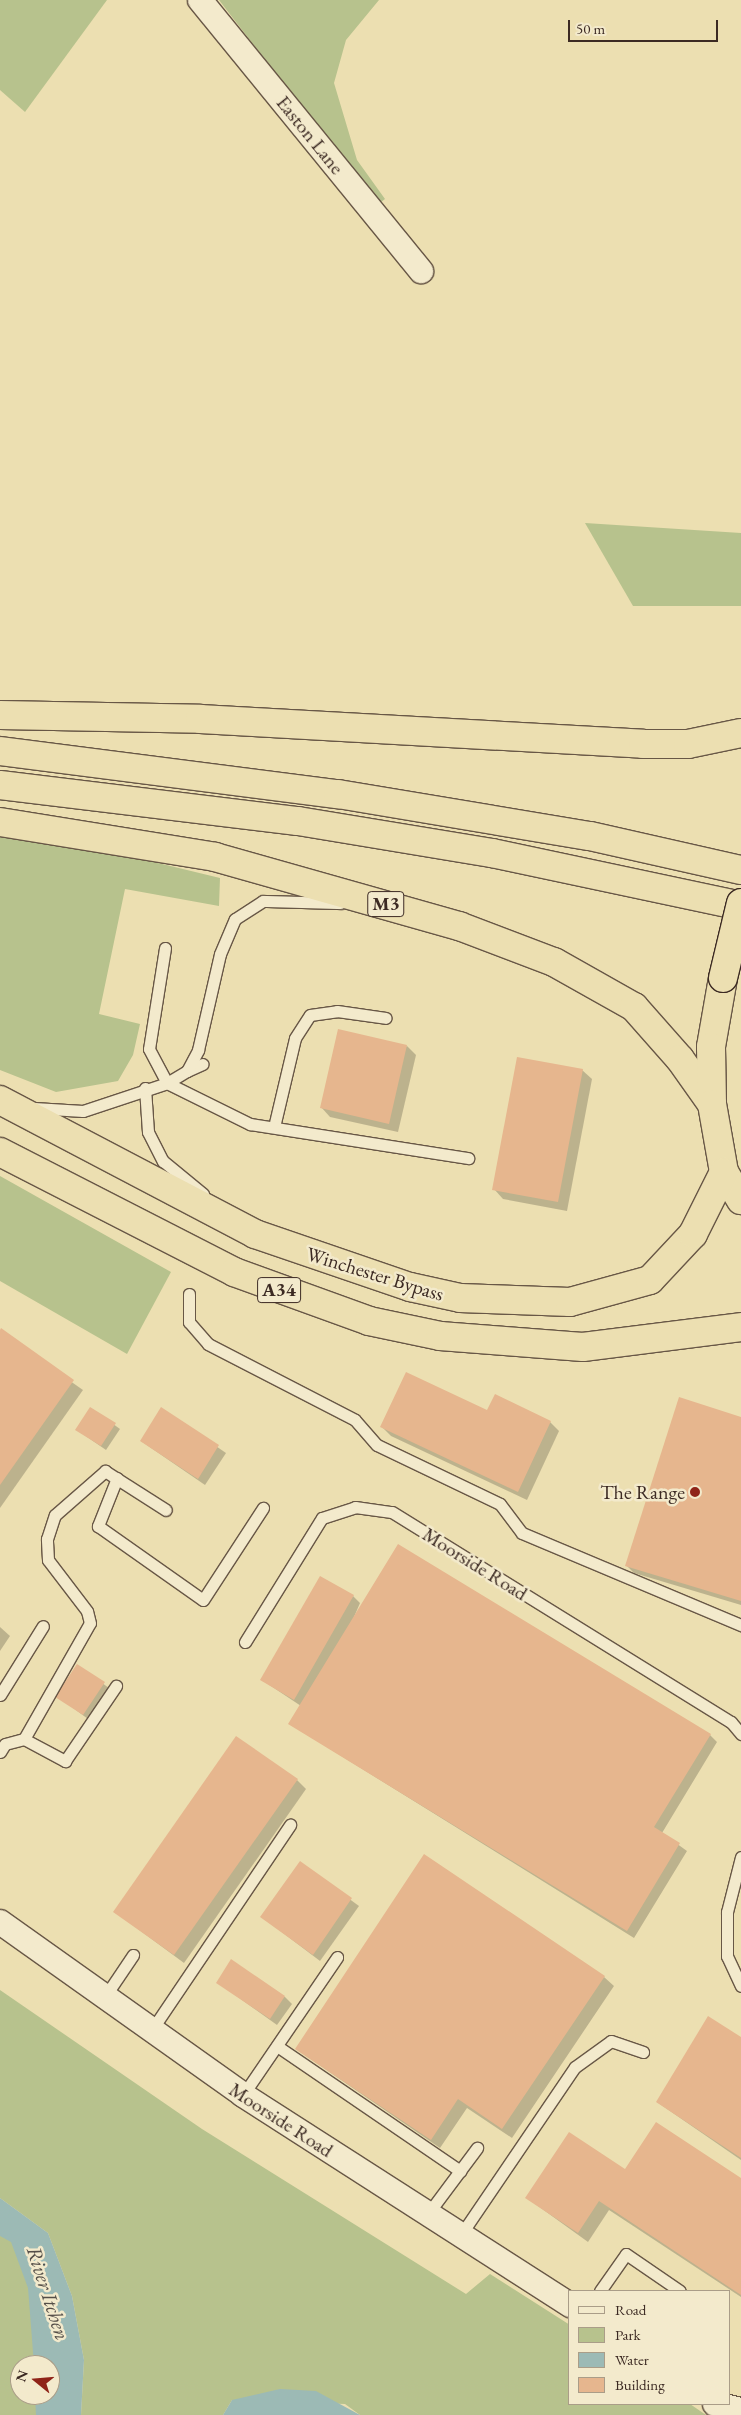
<!DOCTYPE html>
<style>
body{margin:0}
#map{position:relative;width:741px;height:2415px;overflow:hidden;background:#ecdfb1;font-family:"EB Garamond",serif}
div>[style]{position:absolute}
[style*='--x']{left:calc(var(--x)*1px);top:calc(var(--y)*1px);width:calc(var(--w)*1px);rotate:calc(var(--a)*1deg)}
.green>*{inset:0;background:#b7c28d}
.water>*{inset:0;background:#9cbab5}
.shadow>*{inset:0;background:#0003}
.building>*{inset:0;background:#e6b68e}
.roads{filter:drop-shadow(1px 0 #685746) drop-shadow(-1px 0 #685746) drop-shadow(0 1px #685746) drop-shadow(0 -1px #685746)}
.lane>*{height:11px;margin:-5.5px;padding:0 5.5px;transform-origin:5.5px;border-radius:5.5px;background:#f3eacc}
.street>*{height:24px;margin:-12px;padding:0 12px;transform-origin:12px;border-radius:12px;background:#f3eacc}
.highway>*{height:28px;margin:-14px;padding:0 14px;transform-origin:14px;border-radius:14px;background:#ecdfb1}
.bridges{filter:drop-shadow(1px 0 #3c2a23) drop-shadow(-1px 0 #3c2a23) drop-shadow(0 1px #3c2a23) drop-shadow(0 -1px #3c2a23)}
.highway-bridge>*{height:28px;margin:-14px;padding:0 14px;transform-origin:14px;border-radius:14px;background:#ecdfb1}
.dots>*{width:14px;height:14px;translate:-50% -50%;box-sizing:border-box;border:2px solid #f3eacc;border-radius:50%}
span{translate:-50% -50%;white-space:nowrap;text-align:center;line-height:1.15;-webkit-text-stroke:5px #f3eacc;paint-order:stroke}
.shield-label span{padding:1px 4px;background:#f3eacc;border:1px solid;border-radius:4px;-webkit-text-stroke-width:0}
.shield-label{font-size:19px;color:#3c2a23;font-weight:700}
.street-label{font-size:20px;color:#3c2a23}
.poi-label{font-size:20px;color:#3c2a23}
.right{translate:-100% -50%;text-align:right}
.water-label{font-size:21px;color:#544e48;font-style:italic}
.legend{position:absolute;left:568px;top:2290px;width:162px;height:115px;box-sizing:border-box;background:#f3eacc;border:1px solid #aa9d88;margin:0;padding:6px 9px;list-style:none;font-size:15px;color:#3c2a23}
.legend li{display:flex;align-items:center;gap:10px;height:25px}
.legend b{width:25px;border:1px solid #aa9d88}
.north{position:absolute;left:10px;top:2355px;width:50px;height:50px;box-sizing:border-box;background:#f3eacc;border:1px solid #aa9d88;border-radius:50%;rotate:287deg;font-size:14px;font-weight:700;line-height:20px;text-align:center;color:#3c2a23}
.north::after{content:'';display:block;margin:auto;width:18px;height:22px;background:#8f2418;clip-path:polygon(50% 0,100% 100%,50% 72%,0 100%)}
.scale{position:absolute;left:568px;top:20px;width:150px;height:22px;box-sizing:border-box;border:2px solid #3c2a23;border-top:0;padding-left:6px;font-size:15px;line-height:18px;white-space:nowrap;color:#3c2a23;-webkit-text-stroke:4px #f3eacc;paint-order:stroke}
</style>
<div id="map">
<div class="green">
<div style="clip-path:polygon(0 0,107px 0,25px 112px,0 90px)"></div>
<div style="clip-path:polygon(219px 0,379px 0,346px 40px,334px 83px,357px 160px,385px 199px,377px 205px)"></div>
<div style="clip-path:polygon(585px 523px,741px 533px,741px 606px,633px 606px)"></div>
<div style="clip-path:polygon(0 834px,125px 855px,220px 878px,219px 906px,125px 889px,99px 1014px,140px 1024px,133px 1055px,118px 1081px,56px 1092px,0 1070px)"></div>
<div style="clip-path:polygon(0 1176px,171px 1272px,127px 1354px,0 1281px)"></div>
<div style="clip-path:polygon(0 1990px,202px 2129px,466px 2294px,490px 2274px,570px 2325px,570px 2404px,690px 2404px,706px 2415px,360px 2415px,345px 2404px,232px 2400px,223px 2415px,81px 2415px,84px 2360px,72px 2296px,48px 2233px,0 2198px)"></div>
<div style="clip-path:polygon(evenodd,0 2218px,31px 2238px,66px 2415px,0 2415px,0 2218px,20px 2365px,50px 2365px,50px 2395px,20px 2395px,20px 2365px)"></div>
</div>
<div class="water">
<div style="clip-path:polygon(0 2198px,48px 2233px,72px 2296px,84px 2360px,81px 2415px,36px 2415px,35px 2395px,50px 2395px,50px 2365px,34px 2365px,28px 2288px,11px 2242px,0 2236px)"></div>
<div style="clip-path:polygon(280px 2389px,316px 2391px,360px 2415px,223px 2415px,232px 2400px)"></div>
</div>
<div class="shadow">
<div style="clip-path:polygon(407px 1046px,416px 1055px,398px 1132px,330px 1117px,321px 1107px)"></div>
<div style="clip-path:polygon(582px 1070px,592px 1079px,567px 1211px,503px 1199px,494px 1189px)"></div>
<div style="clip-path:polygon(0 1332px,83px 1390px,0 1508px)"></div>
<div style="clip-path:polygon(91px 1408px,120px 1429px,106px 1450px,77px 1430px)"></div>
<div style="clip-path:polygon(162px 1409px,226px 1453px,205px 1485px,141px 1441px)"></div>
<div style="clip-path:polygon(488px 1412px,550px 1422px,559px 1431px,527px 1500px,391px 1436px,382px 1427px)"></div>
<div style="clip-path:polygon(741px 1418px,741px 1605px,634px 1573px,627px 1566px)"></div>
<div style="clip-path:polygon(353px 1596px,360px 1603px,351px 1624px,710px 1735px,717px 1742px,662px 1833px,687px 1851px,634px 1938px,290px 1724px,301px 1706px,262px 1680px)"></div>
<div style="clip-path:polygon(0 1627px,10px 1636px,0 1651px)"></div>
<div style="clip-path:polygon(77px 1665px,109px 1688px,88px 1719px,57px 1696px)"></div>
<div style="clip-path:polygon(297px 1780px,306px 1789px,184px 1963px,115px 1912px)"></div>
<div style="clip-path:polygon(300px 1863px,359px 1906px,320px 1961px,262px 1917px)"></div>
<div style="clip-path:polygon(604px 1977px,614px 1986px,512px 2138px,467px 2108px,440px 2148px,296px 2049px)"></div>
<div style="clip-path:polygon(217px 1982px,285px 1997px,292px 2004px,277px 2025px)"></div>
<div style="clip-path:polygon(741px 2038px,741px 2160px,657px 2102px)"></div>
<div style="clip-path:polygon(625px 2170px,741px 2179px,741px 2297px,609px 2210px,588px 2242px,527px 2198px)"></div>
</div>
<div class="building">
<div style="clip-path:polygon(338px 1029px,407px 1045px,389px 1124px,320px 1108px)"></div>
<div style="clip-path:polygon(517px 1057px,583px 1069px,558px 1202px,492px 1190px)"></div>
<div style="clip-path:polygon(1px 1328px,74px 1380px,0 1485px,0 1330px)"></div>
<div style="clip-path:polygon(406px 1372px,487px 1410px,495px 1394px,551px 1421px,518px 1492px,380px 1427px)"></div>
<div style="clip-path:polygon(679px 1397px,741px 1417px,741px 1601px,625px 1566px)"></div>
<div style="clip-path:polygon(90px 1407px,116px 1423px,101px 1446px,75px 1430px)"></div>
<div style="clip-path:polygon(161px 1407px,219px 1445px,198px 1479px,140px 1441px)"></div>
<div style="clip-path:polygon(398px 1544px,711px 1734px,654px 1827px,680px 1843px,627px 1931px,288px 1724px)"></div>
<div style="clip-path:polygon(320px 1576px,354px 1595px,294px 1700px,260px 1680px)"></div>
<div style="clip-path:polygon(77px 1664px,105px 1682px,83px 1715px,55px 1697px)"></div>
<div style="clip-path:polygon(236px 1736px,298px 1779px,174px 1955px,113px 1912px)"></div>
<div style="clip-path:polygon(424px 1854px,605px 1976px,502px 2129px,458px 2099px,431px 2140px,295px 2049px)"></div>
<div style="clip-path:polygon(300px 1861px,352px 1898px,313px 1955px,260px 1917px)"></div>
<div style="clip-path:polygon(231px 1959px,285px 1996px,270px 2019px,216px 1983px)"></div>
<div style="clip-path:polygon(708px 2016px,741px 2037px,741px 2158px,656px 2102px)"></div>
<div style="clip-path:polygon(656px 2122px,741px 2178px,741px 2295px,599px 2201px,578px 2233px,525px 2198px,569px 2132px,625px 2169px)"></div>
</div>
<div class="roads">
<div class="lane">
<div style="--x:165;--y:948;--w:102;--a:99"></div>
<div style="--x:149;--y:1049;--w:38;--a:62"></div>
<div style="--x:167;--y:1083;--w:93;--a:26.3"></div>
<div style="--x:250;--y:1124;--w:221;--a:8.9"></div>
<div style="--x:187;--y:1071;--w:17;--a:-24"></div>
<div style="--x:145;--y:1088;--w:44;--a:86.1"></div>
<div style="--x:148;--y:1132;--w:33;--a:63"></div>
<div style="--x:163;--y:1161;--w:52;--a:39.5"></div>
<div style="--x:34;--y:1108;--w:49;--a:3.5"></div>
<div style="--x:83;--y:1111;--w:89;--a:-18.4"></div>
<div style="--x:167;--y:1083;--w:23;--a:-31"></div>
<div style="--x:187;--y:1071;--w:24;--a:-62"></div>
<div style="--x:198;--y:1050;--w:98;--a:-77.1"></div>
<div style="--x:220;--y:954;--w:38;--a:-67"></div>
<div style="--x:235;--y:919;--w:33;--a:-33"></div>
<div style="--x:263;--y:901;--w:77;--a:1.5"></div>
<div style="--x:274;--y:1127;--w:91;--a:-76.7"></div>
<div style="--x:295;--y:1038;--w:27;--a:-57"></div>
<div style="--x:310;--y:1015;--w:27;--a:-8"></div>
<div style="--x:337;--y:1011;--w:49;--a:8.1"></div>
<div style="--x:189;--y:1294;--w:28;--a:90"></div>
<div style="--x:189;--y:1322;--w:29;--a:49"></div>
<div style="--x:208;--y:1344;--w:165;--a:27.3"></div>
<div style="--x:355;--y:1420;--w:33;--a:49"></div>
<div style="--x:377;--y:1445;--w:136;--a:25.6"></div>
<div style="--x:500;--y:1504;--w:36;--a:53"></div>
<div style="--x:522;--y:1533;--w:238;--a:22.8"></div>
<div style="--x:117;--y:1478;--w:52;--a:111.6"></div>
<div style="--x:98;--y:1526;--w:128;--a:35.2"></div>
<div style="--x:203;--y:1600;--w:110;--a:-56.9"></div>
<div style="--x:245;--y:1642;--w:146;--a:-58.2"></div>
<div style="--x:322;--y:1518;--w:35;--a:-18"></div>
<div style="--x:355;--y:1507;--w:37;--a:8"></div>
<div style="--x:392;--y:1512;--w:399;--a:31.8"></div>
<div style="--x:731;--y:1722;--w:16;--a:50"></div>
<div style="--x:0;--y:1695;--w:81;--a:-58.1"></div>
<div style="--x:24;--y:1739;--w:133;--a:-60.4"></div>
<div style="--x:90;--y:1623;--w:12;--a:-104"></div>
<div style="--x:87;--y:1611;--w:64;--a:-127.4"></div>
<div style="--x:48;--y:1560;--w:21;--a:-93"></div>
<div style="--x:47;--y:1539;--w:25;--a:-72"></div>
<div style="--x:55;--y:1515;--w:67;--a:-41.3"></div>
<div style="--x:105;--y:1471;--w:72;--a:32.6"></div>
<div style="--x:0;--y:1752;--w:9;--a:-58"></div>
<div style="--x:5;--y:1744;--w:20;--a:-15"></div>
<div style="--x:24;--y:1739;--w:47;--a:28.2"></div>
<div style="--x:65;--y:1761;--w:91;--a:-55.8"></div>
<div style="--x:741;--y:1857;--w:57;--a:104.3"></div>
<div style="--x:727;--y:1912;--w:44;--a:90"></div>
<div style="--x:727;--y:1956;--w:33;--a:65"></div>
<div style="--x:104;--y:1998;--w:52;--a:-56"></div>
<div style="--x:151;--y:2031;--w:249;--a:-56"></div>
<div style="--x:277;--y:2046;--w:222;--a:34.3"></div>
<div style="--x:243;--y:2095;--w:167;--a:-55.7"></div>
<div style="--x:427;--y:2215;--w:84;--a:-53.3"></div>
<div style="--x:460;--y:2236;--w:204;--a:-55.8"></div>
<div style="--x:575;--y:2067;--w:44;--a:-35.8"></div>
<div style="--x:611;--y:2041;--w:34;--a:19"></div>
<div style="--x:600;--y:2291;--w:45;--a:-54.9"></div>
<div style="--x:626;--y:2254;--w:65;--a:34.4"></div>
</div>
<div class="street">
<div style="--x:200;--y:0;--w:350;--a:50.8"></div>
<div style="--x:0;--y:1922;--w:298;--a:35.4"></div>
<div style="--x:243;--y:2095;--w:389;--a:32.7"></div>
<div style="--x:715;--y:2404;--w:27;--a:13"></div>
</div>
<div class="highway">
<div style="--x:0;--y:715;--w:200;--a:1.1"></div>
<div style="--x:200;--y:719;--w:444;--a:3.2"></div>
<div style="--x:643;--y:744;--w:45;--a:0"></div>
<div style="--x:688;--y:744;--w:54;--a:-11.7"></div>
<div style="--x:0;--y:751;--w:341;--a:7.3"></div>
<div style="--x:338;--y:794;--w:255;--a:9.5"></div>
<div style="--x:590;--y:836;--w:155;--a:12.7"></div>
<div style="--x:0;--y:785;--w:300;--a:6.9"></div>
<div style="--x:298;--y:821;--w:197;--a:9.4"></div>
<div style="--x:492;--y:853;--w:255;--a:12"></div>
<div style="--x:0;--y:822;--w:218;--a:9.2"></div>
<div style="--x:215;--y:857;--w:254;--a:15.8"></div>
<div style="--x:459;--y:926;--w:102;--a:20.8"></div>
<div style="--x:554;--y:962;--w:92;--a:29.4"></div>
<div style="--x:634;--y:1007;--w:69;--a:48.5"></div>
<div style="--x:680;--y:1059;--w:55;--a:54.6"></div>
<div style="--x:723;--y:978;--w:70;--a:99.9"></div>
<div style="--x:711;--y:1047;--w:57;--a:89"></div>
<div style="--x:712;--y:1104;--w:69;--a:80"></div>
<div style="--x:724;--y:1172;--w:33;--a:59"></div>
<div style="--x:0;--y:1100;--w:288;--a:27.7"></div>
<div style="--x:255;--y:1234;--w:164;--a:18.9"></div>
<div style="--x:410;--y:1287;--w:51;--a:12.4"></div>
<div style="--x:460;--y:1298;--w:110;--a:2.1"></div>
<div style="--x:570;--y:1302;--w:83;--a:-15.4"></div>
<div style="--x:650;--y:1280;--w:63;--a:-46.9"></div>
<div style="--x:693;--y:1234;--w:69;--a:-63.4"></div>
<div style="--x:0;--y:1152;--w:263;--a:27.1"></div>
<div style="--x:234;--y:1272;--w:144;--a:19.9"></div>
<div style="--x:369;--y:1321;--w:73;--a:11.9"></div>
<div style="--x:440;--y:1336;--w:143;--a:4.4"></div>
<div style="--x:583;--y:1347;--w:159;--a:-7.2"></div>
</div>
</div>
<div class="bridges">
<div class="highway-bridge">
<div style="--x:723;--y:978;--w:77;--a:-76.5"></div>
</div>
</div>
<div class="dots">
<div style="left:695px;top:1492px;background:#8f2418"></div>
</div>
<div class="shield-label">
<span style="left:386px;top:904px">M3</span>
<span style="left:279px;top:1290px">A34</span>
</div>
<div class="street-label">
<span style="left:310px;top:135px;rotate:51deg">Easton Lane</span>
<span style="left:375px;top:1274px;rotate:17deg">Winchester Bypass</span>
<span style="left:475px;top:1564px;rotate:32deg">Moorside Road</span>
<span style="left:281px;top:2120px;rotate:33deg">Moorside Road</span>
</div>
<div class="poi-label">
<span class="right" style="left:685px;top:1492px">The Range</span>
</div>
<div class="water-label">
<span style="left:48px;top:2293px;rotate:72deg">River Itchen</span>
</div>
<ul class="legend">
<li><b style="height:6px;background:#f3eacc"></b>Road</li>
<li><b style="height:14px;background:#b7c28d"></b>Park</li>
<li><b style="height:14px;background:#9cbab5"></b>Water</li>
<li><b style="height:14px;background:#e6b68e"></b>Building</li>
</ul>
<div class="north">N</div>
<div class="scale">50 m</div>
</div>
